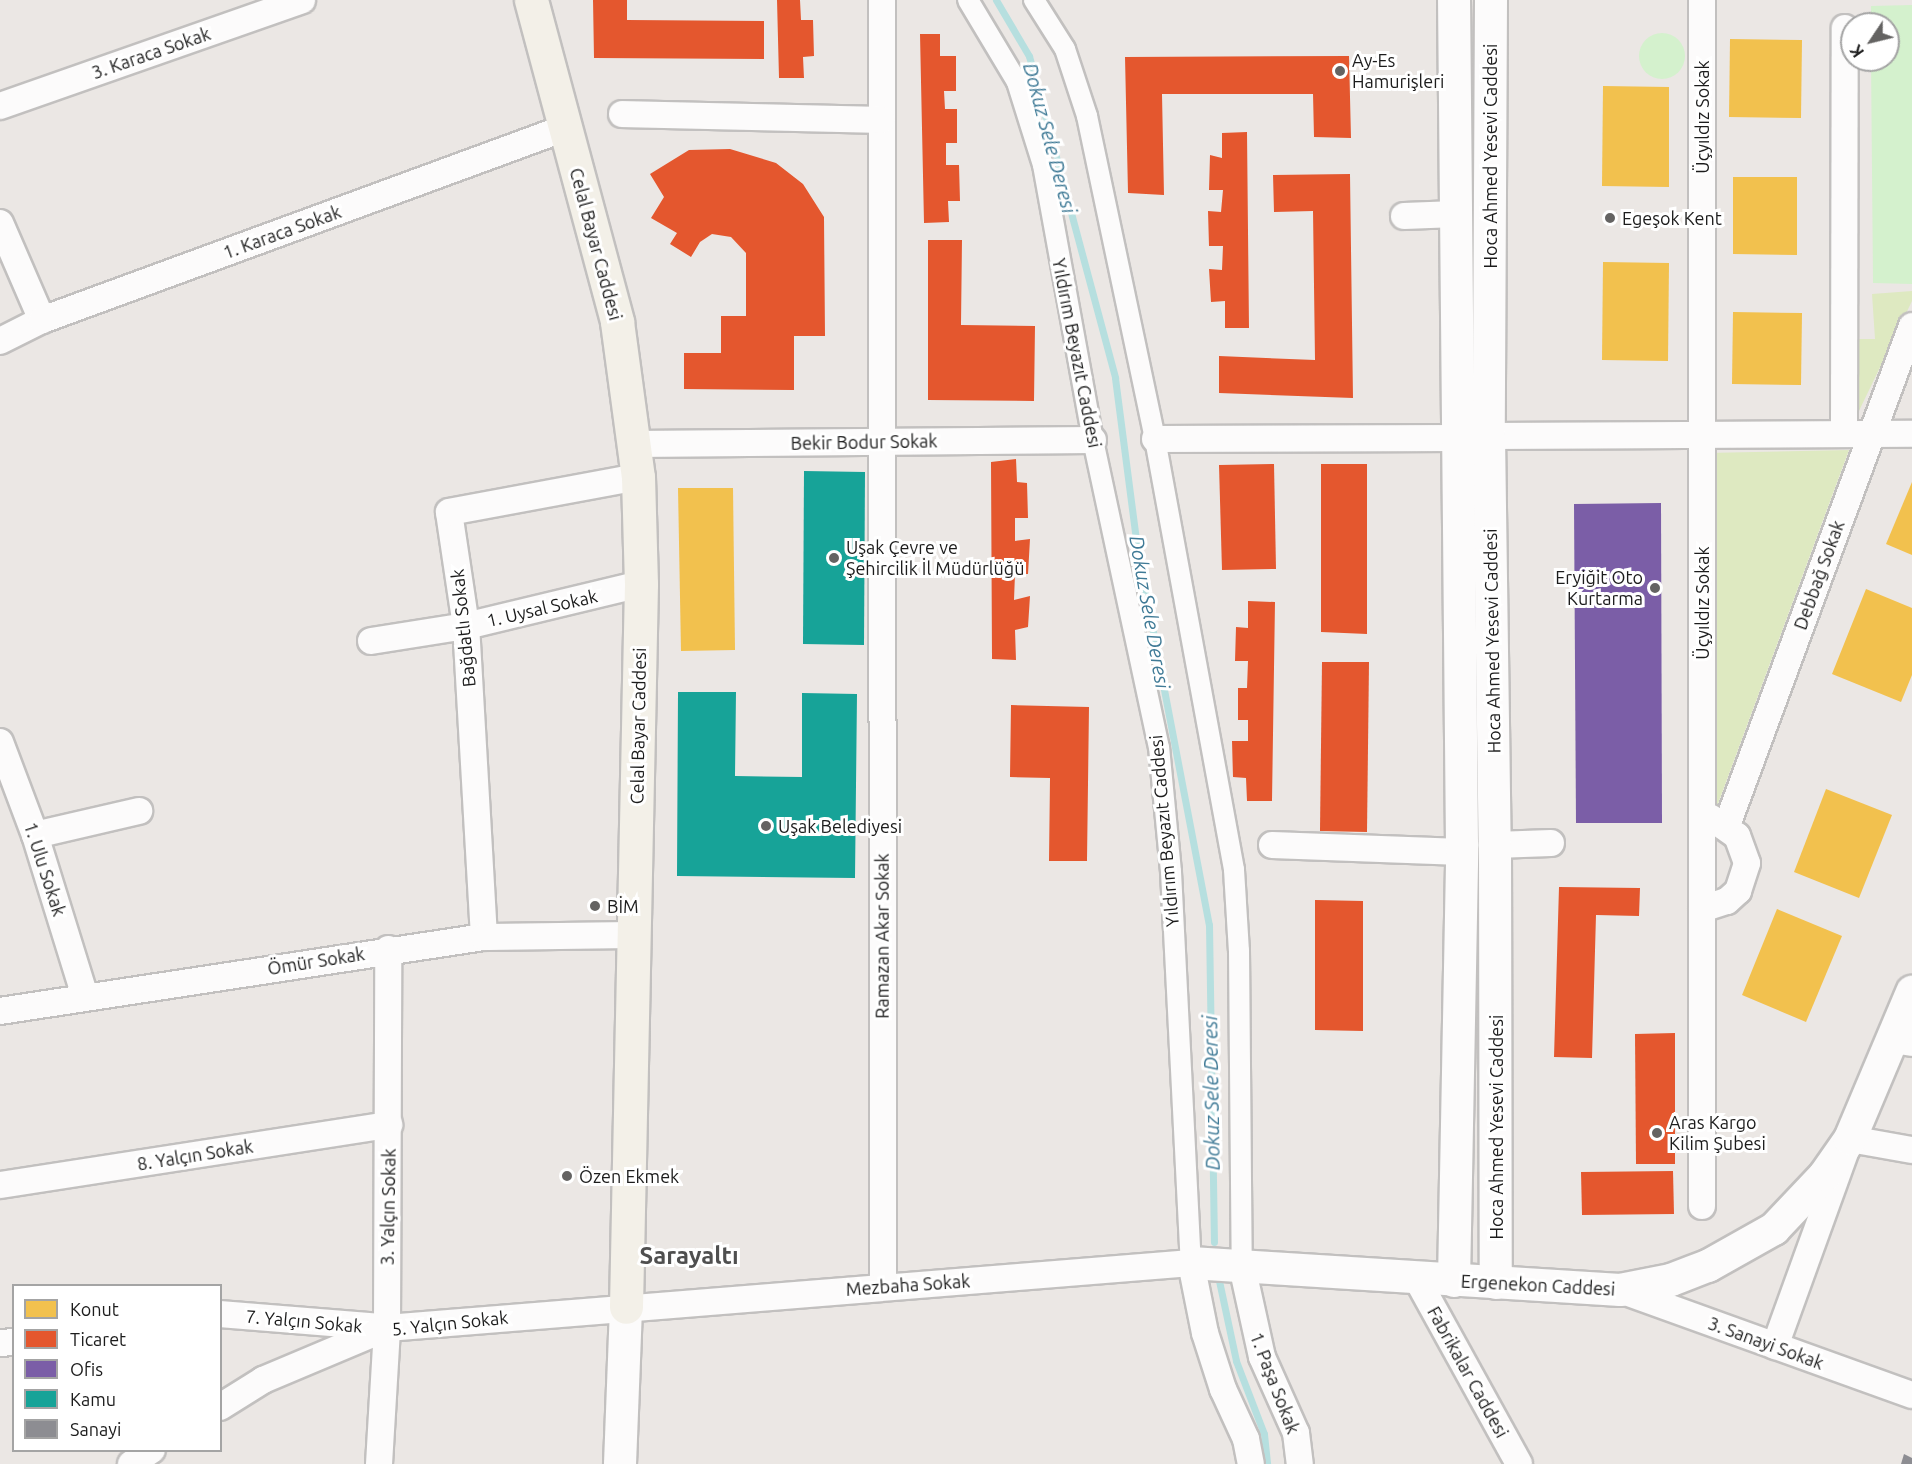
<!DOCTYPE html>
<meta charset="utf-8">
<style>
body{margin:0}
#map{position:relative;width:1912px;height:1464px;overflow:hidden;background:#ebe7e4;font-family:Ubuntu,sans-serif}
div>[style]{position:absolute}
[style*='--x']{left:calc(var(--x)*1px);top:calc(var(--y)*1px);width:calc(var(--w)*1px);rotate:calc(var(--a)*1deg)}
.grass>*{inset:0;background:#dee9c1}
.park>*{inset:0;background:#d4f1cd}
.round{border-radius:50%}
.homes>*{inset:0;background:#f2c14e}
.shops>*{inset:0;background:#e4572e}
.offices>*{inset:0;background:#7b5ea7}
.public>*{inset:0;background:#17a398}
.industry>*{inset:0;background:#8d8d92}
.stream>*{height:7px;margin:-3.5px;padding:0 3.5px;transform-origin:3.5px;border-radius:3.5px;background:#b6dfdf}
.roads{filter:drop-shadow(2px 0 #c2c0bf) drop-shadow(-2px 0 #c2c0bf) drop-shadow(0 2px #c2c0bf) drop-shadow(0 -2px #c2c0bf)}
.pedestrian>*{height:20px;margin:-10px;padding:0 10px;transform-origin:10px;border-radius:10px;background:#fcfbfb}
.minor>*{height:26px;margin:-13px;padding:0 13px;transform-origin:13px;border-radius:13px;background:#fcfbfb}
.tertiary>*{height:32px;margin:-16px;padding:0 16px;transform-origin:16px;border-radius:16px;background:#fcfbfb}
.secondary>*{height:33px;margin:-16.5px;padding:0 16.5px;transform-origin:16.5px;border-radius:16.5px;background:#f3f0e8}
.dots>*{width:16px;height:16px;translate:-50% -50%;box-sizing:border-box;border:3px solid #fff;border-radius:50%}
span{translate:-50% -50%;white-space:nowrap;text-align:center;line-height:1.15;-webkit-text-stroke:6px #fff;paint-order:stroke}
.street-label{font-size:18px;color:#1c1c1c}
.poi-label{font-size:18px;color:#1c1c1c}
.left{translate:0 -50%;text-align:left}
.right{translate:-100% -50%;text-align:right}
.water-label{font-size:20px;color:#3f7a96;font-style:italic}
.district-label{font-size:24px;color:#4f4f4f;font-weight:700}
.legend{position:absolute;left:12px;top:1284px;width:210px;height:168px;box-sizing:border-box;background:#fff;border:2px solid #a4a4a4;margin:0;padding:8px 10px;list-style:none;font-size:18px;color:#1c1c1c}
.legend li{display:flex;align-items:center;gap:12px;height:30px}
.legend b{width:30px;border:2px solid #a4a4a4}
.north{position:absolute;left:1840px;top:12px;width:60px;height:60px;box-sizing:border-box;background:#fff;border:2px solid #a4a4a4;border-radius:50%;rotate:235deg;font-size:16px;font-weight:700;line-height:24px;text-align:center;color:#1c1c1c}
.north::after{content:'';display:block;margin:auto;width:21px;height:27px;background:#646362;clip-path:polygon(50% 0,100% 100%,50% 72%,0 100%)}
</style>
<div id="map">
<div class="grass">
<div style="clip-path:polygon(1912px 291px,1912px 301px,1857px 415px,1854px 415px,1854px 339px,1875px 339px,1872px 294px)"></div>
<div style="clip-path:polygon(1849px 450px,1716px 809px,1706px 453px)"></div>
</div>
<div class="park">
<div style="clip-path:polygon(1912px 5px,1912px 284px,1873px 283px,1871px 60px,1888px 60px,1888px 24px,1871px 24px,1871px 6px)"></div>
<div class="round" style="left:1639px;top:33px;width:46px;height:46px"></div>
</div>
<div class="homes">
<div style="clip-path:polygon(1730px 39px,1802px 40px,1801px 118px,1729px 117px)"></div>
<div style="clip-path:polygon(1603px 86px,1669px 87px,1669px 187px,1602px 186px)"></div>
<div style="clip-path:polygon(1733px 177px,1797px 177px,1797px 255px,1733px 254px)"></div>
<div style="clip-path:polygon(1603px 262px,1669px 263px,1668px 361px,1602px 360px)"></div>
<div style="clip-path:polygon(1733px 312px,1802px 313px,1801px 385px,1732px 384px)"></div>
<div style="clip-path:polygon(1912px 482px,1912px 555px,1886px 544px)"></div>
<div style="clip-path:polygon(678px 488px,733px 488px,735px 650px,681px 651px)"></div>
<div style="clip-path:polygon(1866px 589px,1912px 608px,1912px 675px,1901px 702px,1832px 674px)"></div>
<div style="clip-path:polygon(1826px 789px,1892px 815px,1859px 898px,1794px 872px)"></div>
<div style="clip-path:polygon(1777px 909px,1842px 936px,1806px 1022px,1742px 995px)"></div>
</div>
<div class="shops">
<div style="clip-path:polygon(593px 0,627px 0,627px 20px,764px 21px,764px 59px,594px 58px)"></div>
<div style="clip-path:polygon(777px 0,800px 0,801px 20px,813px 20px,814px 56px,803px 57px,804px 78px,779px 78px)"></div>
<div style="clip-path:polygon(920px 34px,940px 34px,940px 56px,956px 56px,956px 91px,944px 91px,945px 109px,957px 109px,957px 143px,946px 143px,946px 165px,959px 165px,960px 201px,948px 201px,949px 222px,924px 223px)"></div>
<div style="clip-path:polygon(1349px 56px,1351px 138px,1314px 137px,1313px 94px,1162px 94px,1164px 195px,1128px 193px,1125px 57px)"></div>
<div style="clip-path:polygon(1247px 132px,1249px 328px,1225px 328px,1225px 301px,1211px 302px,1209px 269px,1222px 270px,1223px 246px,1209px 246px,1208px 211px,1221px 212px,1223px 190px,1209px 190px,1210px 155px,1222px 158px,1222px 133px)"></div>
<div style="clip-path:polygon(730px 149px,776px 163px,803px 184px,824px 217px,825px 336px,794px 336px,794px 390px,684px 389px,684px 353px,721px 353px,721px 316px,746px 316px,746px 253px,731px 237px,712px 234px,700px 242px,691px 257px,670px 244px,677px 233px,651px 218px,664px 197px,650px 174px,689px 150px)"></div>
<div style="clip-path:polygon(1350px 174px,1353px 398px,1219px 393px,1219px 356px,1315px 360px,1313px 211px,1274px 212px,1273px 175px)"></div>
<div style="clip-path:polygon(928px 240px,962px 240px,961px 325px,1035px 326px,1034px 401px,928px 400px)"></div>
<div style="clip-path:polygon(1016px 459px,1017px 482px,1027px 483px,1028px 518px,1015px 518px,1015px 541px,1030px 539px,1028px 574px,1015px 574px,1014px 600px,1030px 596px,1028px 627px,1015px 630px,1016px 660px,992px 659px,991px 462px)"></div>
<div style="clip-path:polygon(1274px 464px,1276px 569px,1222px 570px,1219px 465px)"></div>
<div style="clip-path:polygon(1321px 464px,1367px 464px,1367px 634px,1321px 632px)"></div>
<div style="clip-path:polygon(1248px 601px,1275px 602px,1272px 801px,1247px 801px,1246px 778px,1233px 777px,1232px 741px,1248px 741px,1248px 720px,1238px 720px,1238px 688px,1247px 688px,1248px 661px,1235px 661px,1236px 627px,1248px 628px)"></div>
<div style="clip-path:polygon(1322px 662px,1369px 662px,1367px 832px,1320px 831px)"></div>
<div style="clip-path:polygon(1011px 705px,1089px 707px,1087px 861px,1049px 861px,1050px 778px,1010px 777px)"></div>
<div style="clip-path:polygon(1559px 887px,1640px 888px,1639px 916px,1596px 915px,1592px 1058px,1554px 1057px)"></div>
<div style="clip-path:polygon(1315px 900px,1363px 901px,1363px 1031px,1315px 1030px)"></div>
<div style="clip-path:polygon(1675px 1033px,1675px 1164px,1636px 1164px,1635px 1034px)"></div>
<div style="clip-path:polygon(1673px 1171px,1674px 1214px,1582px 1215px,1581px 1172px)"></div>
</div>
<div class="offices">
<div style="clip-path:polygon(1661px 503px,1662px 823px,1576px 823px,1574px 504px)"></div>
</div>
<div class="public">
<div style="clip-path:polygon(804px 471px,865px 472px,864px 645px,803px 644px)"></div>
<div style="clip-path:polygon(678px 692px,736px 692px,735px 776px,802px 777px,802px 693px,857px 694px,855px 878px,677px 876px)"></div>
</div>
<div class="industry">
<div style="clip-path:polygon(1904px 1454px,1912px 1458px,1912px 1464px,1901px 1464px)"></div>
</div>
<div class="stream">
<div style="--x:996;--y:0;--w:65;--a:59.5"></div>
<div style="--x:1029;--y:56;--w:333;--a:75"></div>
<div style="--x:1115;--y:378;--w:171;--a:82.6"></div>
<div style="--x:1137;--y:548;--w:384;--a:79.2"></div>
<div style="--x:1209;--y:925;--w:317;--a:89.1"></div>
<div style="--x:1218;--y:1276;--w:87;--a:78"></div>
<div style="--x:1236;--y:1361;--w:78;--a:69"></div>
<div style="--x:1264;--y:1434;--w:30;--a:84"></div>
</div>
<div class="roads">
<div class="pedestrian">
<div style="--x:968;--y:0;--w:96;--a:59.1"></div>
<div style="--x:1017;--y:82;--w:87;--a:72.6"></div>
<div style="--x:1043;--y:165;--w:280;--a:79.7"></div>
<div style="--x:1093;--y:440;--w:314;--a:77.9"></div>
<div style="--x:1159;--y:747;--w:126;--a:84.5"></div>
<div style="--x:1171;--y:872;--w:392;--a:87.1"></div>
<div style="--x:1034;--y:0;--w:58;--a:57.7"></div>
<div style="--x:1065;--y:49;--w:71;--a:71.8"></div>
<div style="--x:1087;--y:116;--w:330;--a:78.1"></div>
<div style="--x:1155;--y:439;--w:438;--a:79.6"></div>
<div style="--x:1234;--y:870;--w:81;--a:86.5"></div>
<div style="--x:1239;--y:951;--w:315;--a:89.5"></div>
</div>
<div class="minor">
<div style="--x:882;--y:0;--w:1287;--a:89.96"></div>
<div style="--x:1702;--y:0;--w:1206;--a:90"></div>
<div style="--x:0;--y:106;--w:320;--a:-19.3"></div>
<div style="--x:622;--y:114;--w:260;--a:1.3"></div>
<div style="--x:1404;--y:216;--w:52;--a:-2.2"></div>
<div style="--x:0;--y:223;--w:106;--a:66.6"></div>
<div style="--x:0;--y:341;--w:47;--a:-26.6"></div>
<div style="--x:42;--y:320;--w:557;--a:-20.16"></div>
<div style="--x:1844;--y:434;--w:406;--a:-89.9"></div>
<div style="--x:1489;--y:436;--w:423;--a:-0.3"></div>
<div style="--x:1155;--y:439;--w:303;--a:-0.2"></div>
<div style="--x:635;--y:444;--w:458;--a:-0.5"></div>
<div style="--x:371;--y:641;--w:96;--a:-9"></div>
<div style="--x:466;--y:626;--w:180;--a:-13.5"></div>
<div style="--x:0;--y:742;--w:99;--a:69.4"></div>
<div style="--x:35;--y:835;--w:170;--a:72.8"></div>
<div style="--x:1727;--y:825;--w:532;--a:-69.66"></div>
<div style="--x:35;--y:835;--w:107;--a:-13"></div>
<div style="--x:1272;--y:845;--w:190;--a:2.1"></div>
<div style="--x:1495;--y:845;--w:56;--a:-2"></div>
<div style="--x:1702;--y:909;--w:26;--a:-18"></div>
<div style="--x:1727;--y:901;--w:15;--a:-42"></div>
<div style="--x:1738;--y:891;--w:29;--a:-72"></div>
<div style="--x:1747;--y:863;--w:29;--a:-110"></div>
<div style="--x:1737;--y:836;--w:32;--a:-145"></div>
<div style="--x:484;--y:937;--w:312;--a:-93.3"></div>
<div style="--x:466;--y:626;--w:115;--a:-98.5"></div>
<div style="--x:449;--y:512;--w:192;--a:-10.5"></div>
<div style="--x:0;--y:1011;--w:490;--a:-8.7"></div>
<div style="--x:484;--y:937;--w:151;--a:-0.8"></div>
<div style="--x:1893;--y:1040;--w:19;--a:9"></div>
<div style="--x:0;--y:1185;--w:394;--a:-8.8"></div>
<div style="--x:1242;--y:1266;--w:93;--a:77.6"></div>
<div style="--x:1262;--y:1357;--w:83;--a:65.9"></div>
<div style="--x:1296;--y:1433;--w:31;--a:83"></div>
<div style="--x:1417;--y:1279;--w:211;--a:61.1"></div>
<div style="--x:1620;--y:1290;--w:310;--a:19.8"></div>
<div style="--x:220;--y:1314;--w:164;--a:4.6"></div>
<div style="--x:0;--y:1343;--w:14;--a:-4"></div>
<div style="--x:1775;--y:1346;--w:220;--a:-70.1"></div>
<div style="--x:1850;--y:1139;--w:63;--a:10.1"></div>
<div style="--x:220;--y:1407;--w:51;--a:-32.1"></div>
<div style="--x:263;--y:1380;--w:134;--a:-22.8"></div>
<div style="--x:387;--y:1328;--w:807;--a:-4.62"></div>
<div style="--x:1191;--y:1263;--w:71;--a:78.7"></div>
<div style="--x:1205;--y:1333;--w:59;--a:72.2"></div>
<div style="--x:1223;--y:1389;--w:55;--a:65.3"></div>
<div style="--x:1246;--y:1439;--w:25;--a:79"></div>
<div style="--x:131;--y:1464;--w:25;--a:-34"></div>
<div style="--x:379;--y:1464;--w:136;--a:-86.6"></div>
<div style="--x:387;--y:1328;--w:379;--a:-89.8"></div>
</div>
<div class="tertiary">
<div style="--x:1491;--y:0;--w:436;--a:90.3"></div>
<div style="--x:1489;--y:436;--w:409;--a:89.2"></div>
<div style="--x:1495;--y:845;--w:438;--a:89.9"></div>
<div style="--x:1191;--y:1263;--w:430;--a:3.6"></div>
<div style="--x:1620;--y:1290;--w:52;--a:-11.1"></div>
<div style="--x:1671;--y:1280;--w:40;--a:-21"></div>
<div style="--x:1708;--y:1266;--w:76;--a:-29.3"></div>
<div style="--x:1774;--y:1229;--w:74;--a:-46.6"></div>
<div style="--x:1825;--y:1175;--w:44;--a:-55.2"></div>
<div style="--x:1850;--y:1139;--w:160;--a:-67.1"></div>
<div style="--x:1454;--y:1281;--w:436;--a:-88.9"></div>
<div style="--x:1462;--y:845;--w:845;--a:-90.54"></div>
<div style="--x:620;--y:1464;--w:157;--a:-87.8"></div>
</div>
<div class="secondary">
<div style="--x:531;--y:0;--w:333;--a:75"></div>
<div style="--x:617;--y:322;--w:156;--a:82.3"></div>
<div style="--x:638;--y:477;--w:107;--a:88.4"></div>
<div style="--x:641;--y:584;--w:723;--a:91.19"></div>
</div>
</div>
<div class="dots">
<div style="left:1340px;top:71px;background:#646362"></div>
<div style="left:1610px;top:218px;background:#646362"></div>
<div style="left:834px;top:558px;background:#646362"></div>
<div style="left:1655px;top:588px;background:#646362"></div>
<div style="left:766px;top:826px;background:#646362"></div>
<div style="left:595px;top:906px;background:#646362"></div>
<div style="left:1657px;top:1133px;background:#646362"></div>
<div style="left:567px;top:1176px;background:#646362"></div>
</div>
<div class="street-label">
<span style="left:151px;top:53px;rotate:-19deg">3. Karaca Sokak</span>
<span style="left:1702px;top:117px;rotate:-90deg">Üçyıldız Sokak</span>
<span style="left:1490px;top:156px;rotate:-90deg">Hoca Ahmed Yesevi Caddesi</span>
<span style="left:282px;top:232px;rotate:-20deg">1. Karaca Sokak</span>
<span style="left:596px;top:244px;rotate:75deg">Celal Bayar Caddesi</span>
<span style="left:1077px;top:353px;rotate:79deg">Yıldırım Beyazıt Caddesi</span>
<span style="left:864px;top:442px;rotate:-1deg">Bekir Bodur Sokak</span>
<span style="left:1819px;top:575px;rotate:-70deg">Debbağ Sokak</span>
<span style="left:1702px;top:603px;rotate:-90deg">Üçyıldız Sokak</span>
<span style="left:542px;top:608px;rotate:-13deg">1. Uysal Sokak</span>
<span style="left:463px;top:628px;rotate:-96deg">Bağdatlı Sokak</span>
<span style="left:1492px;top:641px;rotate:-91deg">Hoca Ahmed Yesevi Caddesi</span>
<span style="left:638px;top:726px;rotate:-89deg">Celal Bayar Caddesi</span>
<span style="left:1164px;top:831px;rotate:-95deg">Yıldırım Beyazıt Caddesi</span>
<span style="left:45px;top:869px;rotate:72deg">1. Ulu Sokak</span>
<span style="left:882px;top:936px;rotate:-90deg">Ramazan Akar Sokak</span>
<span style="left:316px;top:961px;rotate:-9deg">Ömür Sokak</span>
<span style="left:1496px;top:1127px;rotate:-90deg">Hoca Ahmed Yesevi Caddesi</span>
<span style="left:195px;top:1155px;rotate:-9deg">8. Yalçın Sokak</span>
<span style="left:388px;top:1207px;rotate:-89deg">3. Yalçın Sokak</span>
<span style="left:908px;top:1285px;rotate:-4deg">Mezbaha Sokak</span>
<span style="left:1538px;top:1285px;rotate:3deg">Ergenekon Caddesi</span>
<span style="left:304px;top:1321px;rotate:5deg">7. Yalçın Sokak</span>
<span style="left:450px;top:1323px;rotate:-6deg">5. Yalçın Sokak</span>
<span style="left:1766px;top:1343px;rotate:20deg">3. Sanayi Sokak</span>
<span style="left:1468px;top:1372px;rotate:61deg">Fabrikalar Caddesi</span>
<span style="left:1275px;top:1383px;rotate:69deg">1. Paşa Sokak</span>
</div>
<div class="poi-label">
<span class="left" style="left:1352px;top:71px">Ay-Es<br>Hamurişleri</span>
<span class="left" style="left:1622px;top:218px">Egeşok Kent</span>
<span class="left" style="left:846px;top:558px">Uşak Çevre ve<br>Şehircilik İl Müdürlüğü</span>
<span class="right" style="left:1643px;top:588px">Eryiğit Oto<br>Kurtarma</span>
<span class="left" style="left:778px;top:826px">Uşak Belediyesi</span>
<span class="left" style="left:607px;top:906px">BİM</span>
<span class="left" style="left:1669px;top:1133px">Aras Kargo<br>Kilim Şubesi</span>
<span class="left" style="left:579px;top:1176px">Özen Ekmek</span>
</div>
<div class="water-label">
<span style="left:1050px;top:138px;rotate:75deg">Dokuz Sele Deresi</span>
<span style="left:1150px;top:612px;rotate:80deg">Dokuz Sele Deresi</span>
<span style="left:1211px;top:1093px;rotate:-91deg">Dokuz Sele Deresi</span>
</div>
<div class="district-label">
<span style="left:689px;top:1256px">Sarayaltı</span>
</div>
<ul class="legend">
<li><b style="height:16px;background:#f2c14e"></b>Konut</li>
<li><b style="height:16px;background:#e4572e"></b>Ticaret</li>
<li><b style="height:16px;background:#7b5ea7"></b>Ofis</li>
<li><b style="height:16px;background:#17a398"></b>Kamu</li>
<li><b style="height:16px;background:#8d8d92"></b>Sanayi</li>
</ul>
<div class="north">K</div>
</div>
